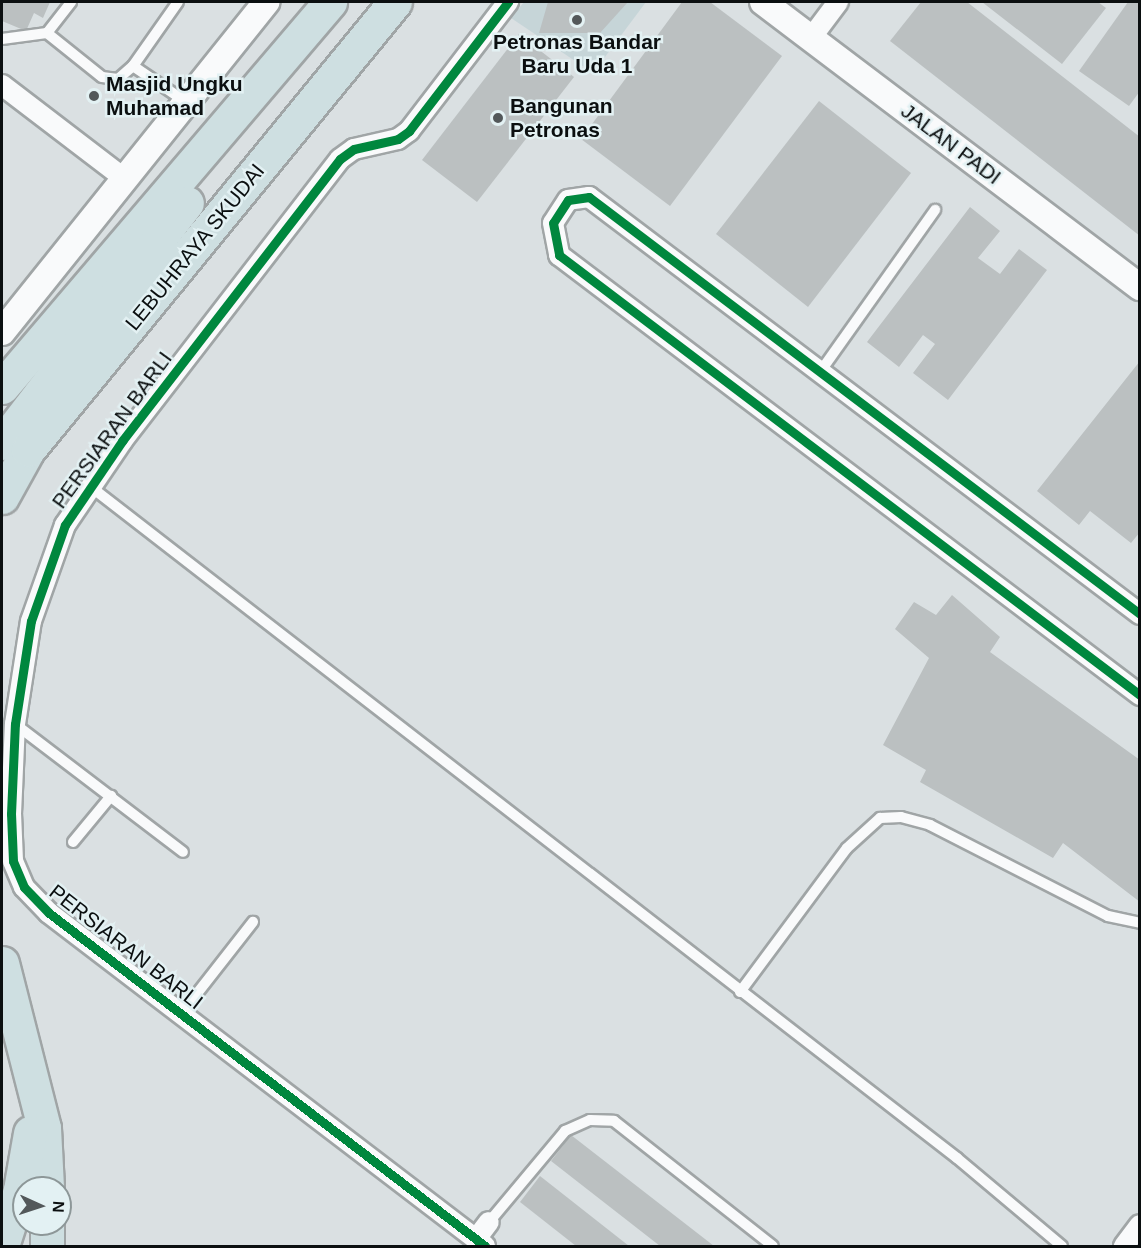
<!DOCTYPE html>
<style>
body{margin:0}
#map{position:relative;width:1141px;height:1248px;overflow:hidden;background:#dae0e2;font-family:Helvetica,sans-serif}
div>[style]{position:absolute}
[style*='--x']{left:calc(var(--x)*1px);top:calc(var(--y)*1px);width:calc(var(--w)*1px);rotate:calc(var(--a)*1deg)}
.built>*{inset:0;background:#c6d5d8}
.building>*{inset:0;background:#bbc0c1}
.roads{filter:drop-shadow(2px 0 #a0a5a6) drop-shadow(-2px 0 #a0a5a6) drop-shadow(0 2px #a0a5a6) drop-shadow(0 -2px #a0a5a6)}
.service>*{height:10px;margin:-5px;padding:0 5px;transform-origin:5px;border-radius:5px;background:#f9fafb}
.minor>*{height:20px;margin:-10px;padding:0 10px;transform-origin:10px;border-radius:10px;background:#f9fafb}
.tertiary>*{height:26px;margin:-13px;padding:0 13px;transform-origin:13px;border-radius:13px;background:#f9fafb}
.trunk>*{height:33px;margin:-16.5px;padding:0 16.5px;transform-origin:16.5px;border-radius:16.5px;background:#cedfe1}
.cycleway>*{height:9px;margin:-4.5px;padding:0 4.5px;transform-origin:4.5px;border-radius:4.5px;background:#00873e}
.dots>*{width:16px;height:16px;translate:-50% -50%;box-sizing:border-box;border:3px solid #e3f1f3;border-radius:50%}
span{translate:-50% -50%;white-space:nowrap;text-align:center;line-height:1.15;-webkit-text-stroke:5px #e3f1f3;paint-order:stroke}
.poi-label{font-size:21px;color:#0b0f10;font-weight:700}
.left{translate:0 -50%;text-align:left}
.street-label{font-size:21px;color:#0b0f10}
.frame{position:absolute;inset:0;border:3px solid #0b0f10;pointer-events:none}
.north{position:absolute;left:12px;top:1176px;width:60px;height:60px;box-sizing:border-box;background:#e3f1f3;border:2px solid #8d9798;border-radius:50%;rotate:93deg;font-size:16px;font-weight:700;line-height:24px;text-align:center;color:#0b0f10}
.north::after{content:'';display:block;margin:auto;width:21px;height:27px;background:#53585a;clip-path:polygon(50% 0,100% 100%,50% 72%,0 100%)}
</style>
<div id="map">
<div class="built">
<div style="clip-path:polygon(524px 2px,646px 2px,593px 73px,511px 18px)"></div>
</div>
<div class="building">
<div style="clip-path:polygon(2px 2px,50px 2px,43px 18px,34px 13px,26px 31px,2px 21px)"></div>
<div style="clip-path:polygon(548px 2px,628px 2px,600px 33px,539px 33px)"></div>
<div style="clip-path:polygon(682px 2px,710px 2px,782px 56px,670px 206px,581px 139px)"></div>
<div style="clip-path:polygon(921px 2px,967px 2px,1140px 137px,1140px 236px,890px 41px)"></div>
<div style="clip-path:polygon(982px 2px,1098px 2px,1106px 8px,1062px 64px)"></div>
<div style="clip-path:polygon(1128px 2px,1140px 2px,1140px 91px,1129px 106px,1079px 71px)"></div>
<div style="clip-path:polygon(519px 34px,574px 77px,477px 202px,422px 160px)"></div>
<div style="clip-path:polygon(819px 101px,911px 173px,808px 307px,716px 234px)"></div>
<div style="clip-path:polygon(970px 207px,1000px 231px,978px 258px,1000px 274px,1019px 249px,1047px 270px,948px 400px,913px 373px,935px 344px,923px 335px,899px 367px,867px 342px)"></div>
<div style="clip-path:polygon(1140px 361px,1140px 532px,1131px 543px,1090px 511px,1079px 525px,1037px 491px)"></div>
<div style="clip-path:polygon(952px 595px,1000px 637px,990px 652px,1140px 760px,1140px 902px,1063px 843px,1053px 858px,920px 782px,926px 770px,883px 745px,929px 658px,895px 629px,914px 602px,936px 615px)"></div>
<div style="clip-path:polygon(571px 1135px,714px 1246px,660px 1246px,551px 1161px)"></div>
<div style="clip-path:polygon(540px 1176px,629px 1246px,576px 1246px,520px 1202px)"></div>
</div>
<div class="roads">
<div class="service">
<div style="--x:47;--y:33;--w:39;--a:-52"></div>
<div style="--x:2;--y:39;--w:45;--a:-7.6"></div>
<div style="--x:47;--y:33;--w:70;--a:38.7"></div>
<div style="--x:102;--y:77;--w:16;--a:7"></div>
<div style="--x:118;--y:79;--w:20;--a:-41"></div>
<div style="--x:133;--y:66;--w:64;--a:34.2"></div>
<div style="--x:133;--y:66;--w:78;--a:-54.9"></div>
<div style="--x:820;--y:372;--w:199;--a:-54.6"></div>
<div style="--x:91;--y:487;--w:1096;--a:37.77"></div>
<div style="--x:957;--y:1158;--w:137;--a:40"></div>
<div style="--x:15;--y:724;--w:211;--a:37.3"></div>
<div style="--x:73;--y:842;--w:60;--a:-50.4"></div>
<div style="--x:740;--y:992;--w:179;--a:-53.4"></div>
<div style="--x:847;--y:848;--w:45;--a:-42.3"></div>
<div style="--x:880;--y:818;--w:21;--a:-3"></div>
<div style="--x:901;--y:817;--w:30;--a:15"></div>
<div style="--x:930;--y:825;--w:200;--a:27.1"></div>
<div style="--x:1108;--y:916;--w:33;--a:12"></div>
<div style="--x:181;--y:1014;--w:117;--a:-52"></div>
<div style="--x:489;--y:1222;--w:119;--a:-50.1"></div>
<div style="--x:565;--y:1131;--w:27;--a:-24"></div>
<div style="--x:590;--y:1120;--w:24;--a:2"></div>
<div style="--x:614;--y:1121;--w:202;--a:38.2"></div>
</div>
<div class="minor">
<div style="--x:811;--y:38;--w:45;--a:-53.1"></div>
<div style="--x:2;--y:85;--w:155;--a:37.4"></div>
<div style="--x:1140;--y:614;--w:691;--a:-142.88"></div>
<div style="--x:589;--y:197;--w:21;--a:172"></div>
<div style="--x:568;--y:200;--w:27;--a:123"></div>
<div style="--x:553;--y:223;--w:33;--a:79"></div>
<div style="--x:559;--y:255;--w:729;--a:37.14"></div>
<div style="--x:476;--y:1239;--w:21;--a:-53"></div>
<div style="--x:485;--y:1246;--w:549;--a:-142.63"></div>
<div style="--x:49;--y:913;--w:36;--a:-134"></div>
<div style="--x:24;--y:887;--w:28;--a:-113"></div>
<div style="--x:13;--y:861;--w:47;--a:-92.4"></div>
<div style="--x:11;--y:814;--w:90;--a:-87.5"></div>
<div style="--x:15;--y:724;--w:104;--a:-81.2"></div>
<div style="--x:31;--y:621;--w:102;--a:-70.5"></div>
<div style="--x:65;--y:525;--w:102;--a:-55.8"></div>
<div style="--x:122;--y:441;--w:356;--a:-52.3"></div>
<div style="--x:340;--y:159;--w:17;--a:-36"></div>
<div style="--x:354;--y:149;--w:45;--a:-12.8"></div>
<div style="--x:398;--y:139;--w:14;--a:-36"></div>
<div style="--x:409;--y:131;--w:163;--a:-52.5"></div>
<div style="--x:1124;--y:1246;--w:26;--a:-53"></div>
</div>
<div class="tertiary">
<div style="--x:763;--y:2;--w:473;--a:37.1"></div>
<div style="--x:2;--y:332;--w:423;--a:-51.3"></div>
</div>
<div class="trunk">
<div style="--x:2;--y:387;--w:506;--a:-49.57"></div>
<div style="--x:2;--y:443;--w:303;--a:-52.4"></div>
<div style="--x:2;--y:497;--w:54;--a:-61"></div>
<div style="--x:28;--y:450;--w:579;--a:-50.68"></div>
<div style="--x:2;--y:963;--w:170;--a:75.7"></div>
<div style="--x:44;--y:1128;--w:60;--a:87.1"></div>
<div style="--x:2;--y:1246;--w:59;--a:-72.2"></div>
<div style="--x:20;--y:1190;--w:58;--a:-80"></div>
<div style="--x:47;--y:1246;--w:22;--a:-90"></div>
</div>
</div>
<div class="cycleway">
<div style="--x:1140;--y:614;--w:691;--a:-142.88"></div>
<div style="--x:589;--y:197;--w:21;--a:172"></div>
<div style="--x:568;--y:200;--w:27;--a:123"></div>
<div style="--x:553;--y:223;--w:33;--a:79"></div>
<div style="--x:559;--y:255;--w:729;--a:37.14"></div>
<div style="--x:485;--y:1246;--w:549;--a:-142.63"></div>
<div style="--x:49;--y:913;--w:36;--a:-134"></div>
<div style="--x:24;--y:887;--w:28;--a:-113"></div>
<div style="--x:13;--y:861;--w:47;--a:-92.4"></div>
<div style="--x:11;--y:814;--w:90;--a:-87.5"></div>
<div style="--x:15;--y:724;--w:104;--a:-81.2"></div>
<div style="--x:31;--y:621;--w:102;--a:-70.5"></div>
<div style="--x:65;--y:525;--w:102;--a:-55.8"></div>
<div style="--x:122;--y:441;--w:356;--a:-52.3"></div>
<div style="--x:340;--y:159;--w:17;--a:-36"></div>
<div style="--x:354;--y:149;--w:45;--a:-12.8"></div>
<div style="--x:398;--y:139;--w:14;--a:-36"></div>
<div style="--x:409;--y:131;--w:163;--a:-52.5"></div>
</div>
<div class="dots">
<div style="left:577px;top:20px;background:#53585a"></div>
<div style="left:94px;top:96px;background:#53585a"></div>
<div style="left:498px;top:118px;background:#53585a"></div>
</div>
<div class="poi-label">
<span style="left:577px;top:54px">Petronas Bandar<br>Baru Uda 1</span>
<span class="left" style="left:106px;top:96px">Masjid Ungku<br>Muhamad</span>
<span class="left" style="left:510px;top:118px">Bangunan<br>Petronas</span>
</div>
<div class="street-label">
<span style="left:951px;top:144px;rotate:37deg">JALAN PADI</span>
<span style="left:195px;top:247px;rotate:-51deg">LEBUHRAYA SKUDAI</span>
<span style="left:112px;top:430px;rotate:-54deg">PERSIARAN BARLI</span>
<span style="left:126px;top:947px;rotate:38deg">PERSIARAN BARLI</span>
</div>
<div class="frame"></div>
<div class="north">N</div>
</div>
